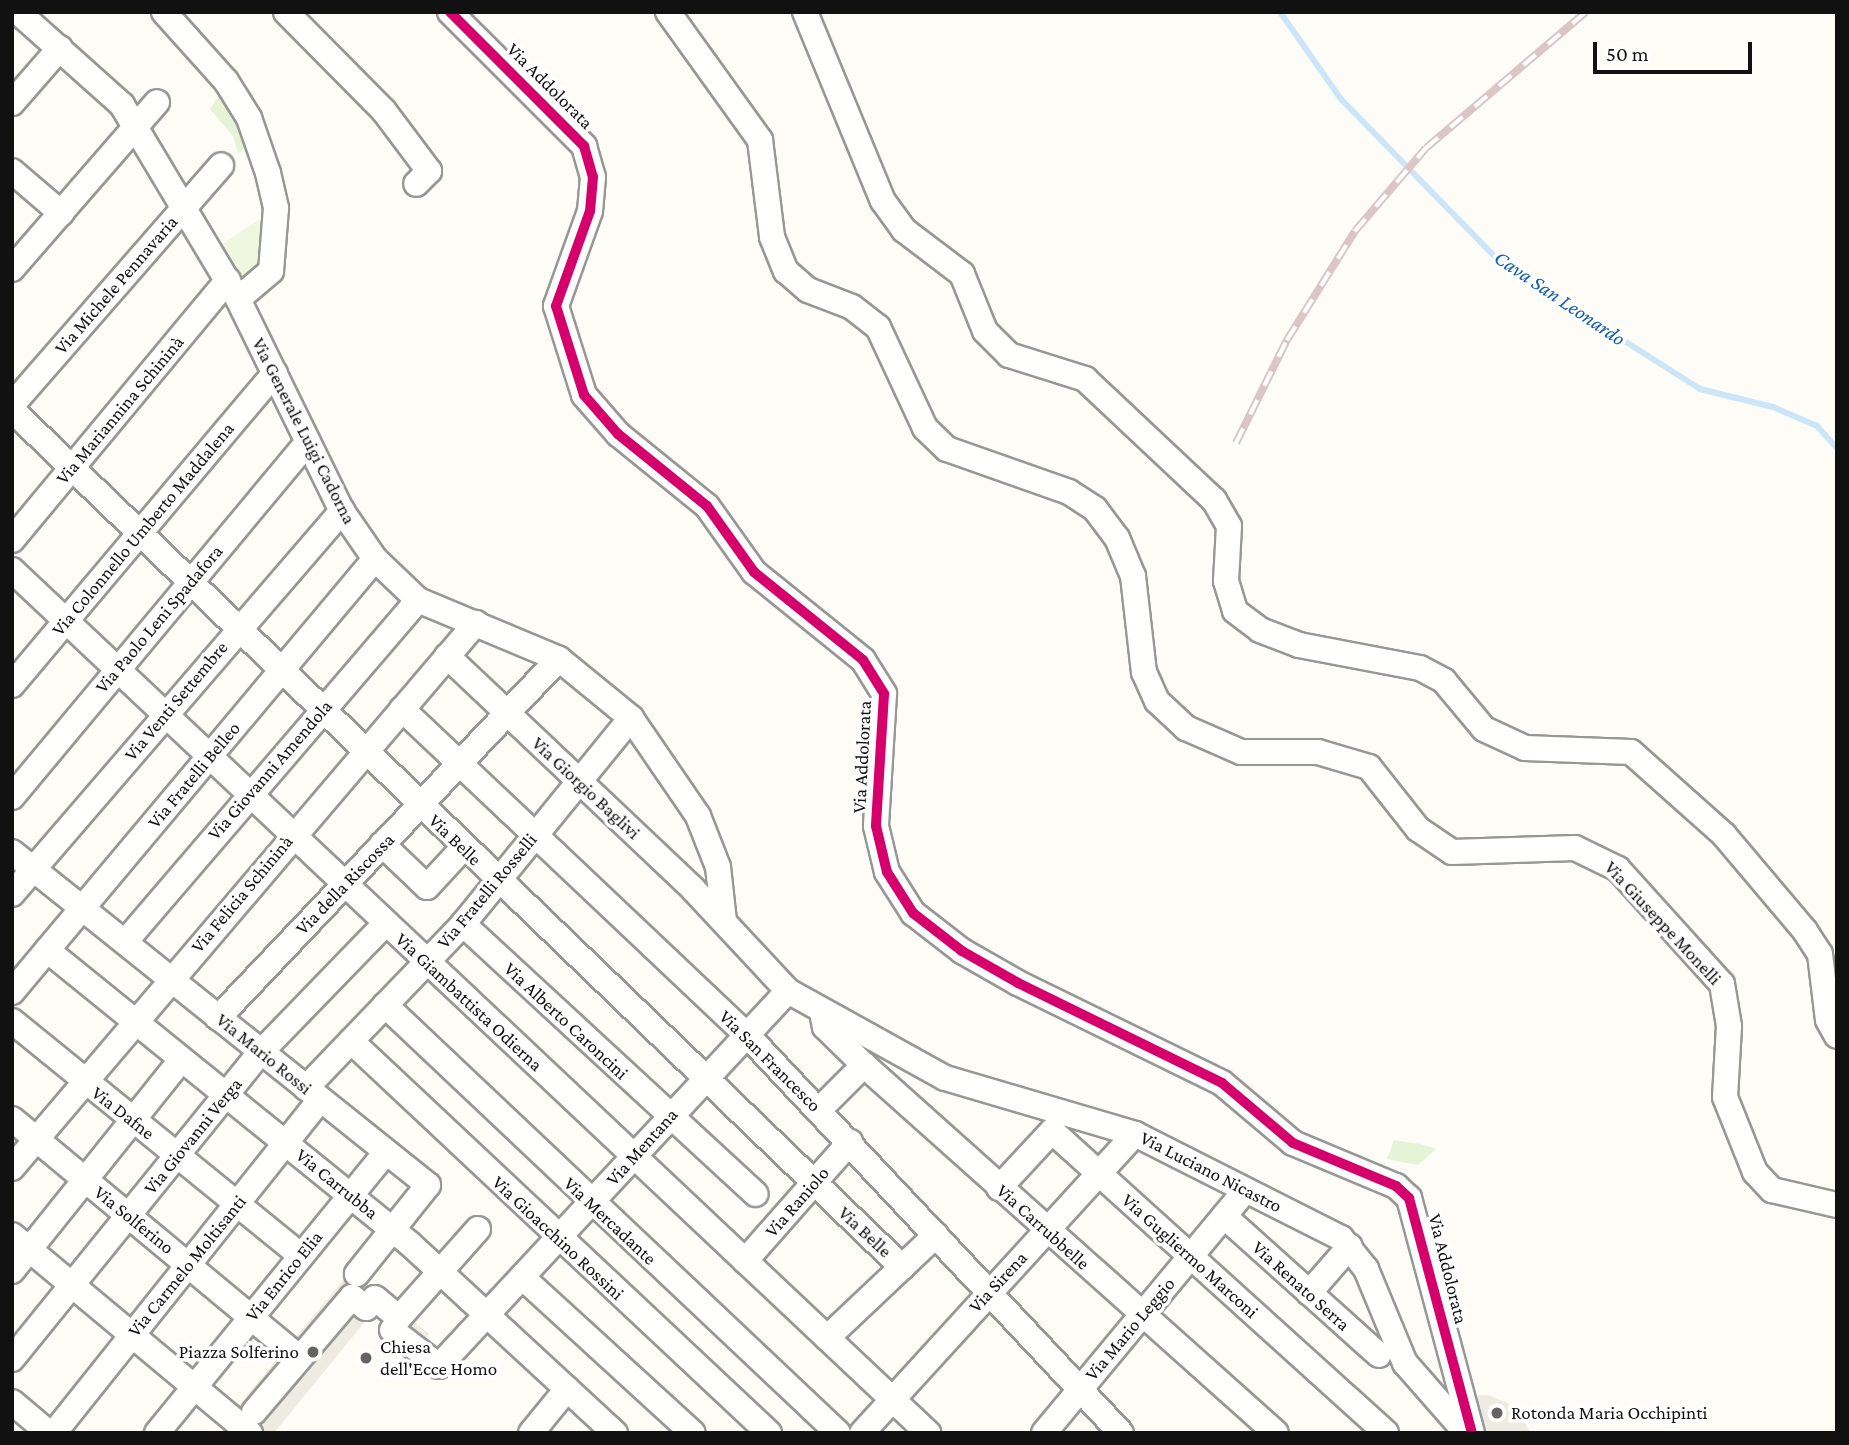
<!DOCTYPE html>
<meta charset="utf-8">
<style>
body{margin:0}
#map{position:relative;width:1849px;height:1445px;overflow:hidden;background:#fdfcf7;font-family:"Crimson Pro",serif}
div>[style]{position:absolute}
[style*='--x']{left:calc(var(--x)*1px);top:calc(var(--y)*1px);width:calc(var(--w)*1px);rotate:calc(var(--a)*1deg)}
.green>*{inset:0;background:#e5f3d7}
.pitch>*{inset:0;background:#eff7e0}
.plaza>*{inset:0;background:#edebe2}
.stream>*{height:6px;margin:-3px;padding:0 3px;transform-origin:3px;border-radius:3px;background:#cce6f8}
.roads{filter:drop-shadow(2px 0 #979795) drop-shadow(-2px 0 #979795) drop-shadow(0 2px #979795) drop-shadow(0 -2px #979795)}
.street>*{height:24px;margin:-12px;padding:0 12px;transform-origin:12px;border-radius:12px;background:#fffffe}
.rail>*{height:8px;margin-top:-4px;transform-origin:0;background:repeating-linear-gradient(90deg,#fff 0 16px,#dac6c5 0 32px);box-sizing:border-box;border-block:2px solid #dac6c5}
.cycleway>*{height:10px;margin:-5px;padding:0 5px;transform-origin:5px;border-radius:5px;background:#d6006c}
.dots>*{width:19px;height:19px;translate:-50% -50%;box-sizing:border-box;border:4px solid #fff;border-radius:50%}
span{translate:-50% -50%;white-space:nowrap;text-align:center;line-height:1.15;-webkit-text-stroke:7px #fff;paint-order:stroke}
.street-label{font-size:19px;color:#111}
.poi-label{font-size:19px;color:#111}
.left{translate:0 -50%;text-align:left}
.right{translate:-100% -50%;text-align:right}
.water-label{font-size:21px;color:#135eaa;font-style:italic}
.frame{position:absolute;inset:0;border:14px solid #111;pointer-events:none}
.scale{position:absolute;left:1593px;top:42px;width:159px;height:32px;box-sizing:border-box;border:4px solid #111;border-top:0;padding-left:9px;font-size:21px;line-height:24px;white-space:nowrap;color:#111;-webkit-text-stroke:5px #fff;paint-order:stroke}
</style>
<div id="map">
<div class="green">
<div style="clip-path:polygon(220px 94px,235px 115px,252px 157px,245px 148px,238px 153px,233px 136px,210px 109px)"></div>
<div style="clip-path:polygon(1394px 1140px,1420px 1144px,1436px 1149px,1418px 1165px,1387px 1159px)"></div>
</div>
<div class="pitch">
<div style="clip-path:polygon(265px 216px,262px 266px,237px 280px,217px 247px)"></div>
</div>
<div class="plaza">
<div style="clip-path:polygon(351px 1271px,429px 1334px,422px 1343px,376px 1308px,274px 1433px,250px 1433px,233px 1412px)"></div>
<div style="clip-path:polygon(1489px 1395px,1514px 1406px,1531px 1433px,1479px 1433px,1469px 1396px)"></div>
</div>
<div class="stream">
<div style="--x:1280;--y:12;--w:106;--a:55"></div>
<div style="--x:1341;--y:99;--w:228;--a:45.7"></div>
<div style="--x:1500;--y:262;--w:237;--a:32.4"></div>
<div style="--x:1700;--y:389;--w:75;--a:13.9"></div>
<div style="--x:1773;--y:407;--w:48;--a:23.4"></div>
<div style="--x:1817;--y:426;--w:30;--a:48"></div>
</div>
<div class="roads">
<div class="street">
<div style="--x:18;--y:12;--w:140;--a:41.8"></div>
<div style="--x:122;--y:105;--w:226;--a:59.1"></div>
<div style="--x:238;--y:299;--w:236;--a:63.9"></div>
<div style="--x:342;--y:511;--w:58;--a:55.5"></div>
<div style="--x:375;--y:559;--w:59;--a:43.6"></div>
<div style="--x:418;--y:600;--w:153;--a:22.7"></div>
<div style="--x:559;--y:659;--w:93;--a:39.3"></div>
<div style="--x:631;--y:718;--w:119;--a:55.6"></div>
<div style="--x:698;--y:816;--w:55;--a:68.6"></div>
<div style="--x:718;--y:867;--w:54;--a:83.7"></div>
<div style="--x:164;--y:12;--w:93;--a:48.1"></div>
<div style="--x:226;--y:81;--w:44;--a:58.1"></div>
<div style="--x:249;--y:118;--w:58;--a:70.9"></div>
<div style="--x:268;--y:173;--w:36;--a:77"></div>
<div style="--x:276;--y:208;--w:63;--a:94.5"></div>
<div style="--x:271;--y:271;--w:43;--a:139.7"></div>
<div style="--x:286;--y:12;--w:139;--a:45.3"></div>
<div style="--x:384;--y:111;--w:75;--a:53.1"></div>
<div style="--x:429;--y:171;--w:18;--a:135"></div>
<div style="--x:450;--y:12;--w:190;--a:45"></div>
<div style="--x:584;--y:146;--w:32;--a:74"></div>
<div style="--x:593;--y:177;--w:34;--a:95"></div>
<div style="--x:590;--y:211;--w:101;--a:109.7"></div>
<div style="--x:556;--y:306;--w:93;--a:72.5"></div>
<div style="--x:584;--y:395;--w:52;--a:48.9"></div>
<div style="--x:618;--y:434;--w:114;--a:39"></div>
<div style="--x:707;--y:506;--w:81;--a:54.5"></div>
<div style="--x:754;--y:572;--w:140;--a:38.9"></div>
<div style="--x:863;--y:660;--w:40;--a:58"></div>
<div style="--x:884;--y:694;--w:132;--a:93.5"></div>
<div style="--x:876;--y:826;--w:47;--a:76.6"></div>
<div style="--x:887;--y:872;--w:49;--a:57.6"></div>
<div style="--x:913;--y:913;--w:62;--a:37.8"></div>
<div style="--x:962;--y:951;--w:64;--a:29.7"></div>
<div style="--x:1018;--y:983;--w:227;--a:26.1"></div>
<div style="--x:1222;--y:1083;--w:93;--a:40.2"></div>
<div style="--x:1293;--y:1143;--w:112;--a:22.7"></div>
<div style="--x:1396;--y:1186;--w:18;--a:43"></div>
<div style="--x:1409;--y:1198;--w:243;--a:75"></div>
<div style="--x:668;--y:12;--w:158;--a:54.3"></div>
<div style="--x:760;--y:140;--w:98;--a:82.9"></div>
<div style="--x:772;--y:237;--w:37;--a:68"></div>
<div style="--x:786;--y:271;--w:29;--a:41"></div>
<div style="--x:808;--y:290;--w:47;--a:21.1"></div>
<div style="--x:852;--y:307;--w:33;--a:38"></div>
<div style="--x:878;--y:327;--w:111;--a:65"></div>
<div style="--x:925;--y:428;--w:30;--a:44"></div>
<div style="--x:947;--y:449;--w:129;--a:19.4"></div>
<div style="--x:1069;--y:492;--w:31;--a:33"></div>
<div style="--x:1095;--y:509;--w:36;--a:53"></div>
<div style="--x:1117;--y:538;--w:41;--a:67.2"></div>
<div style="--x:1133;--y:576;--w:97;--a:83.5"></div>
<div style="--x:1144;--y:672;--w:32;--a:66"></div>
<div style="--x:1157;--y:701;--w:40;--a:43"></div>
<div style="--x:1186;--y:728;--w:60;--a:23.6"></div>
<div style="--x:1241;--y:752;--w:77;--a:0"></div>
<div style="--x:1318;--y:752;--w:53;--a:16.4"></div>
<div style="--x:1369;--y:767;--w:79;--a:51.7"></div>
<div style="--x:1418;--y:829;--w:41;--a:34.1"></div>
<div style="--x:1452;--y:852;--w:123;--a:-1.9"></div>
<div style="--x:1575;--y:848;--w:48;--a:26"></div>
<div style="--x:1618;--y:869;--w:155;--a:47.9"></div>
<div style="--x:1722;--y:984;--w:43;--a:80.5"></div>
<div style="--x:1729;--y:1026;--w:71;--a:93.2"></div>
<div style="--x:1725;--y:1097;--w:81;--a:68.2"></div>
<div style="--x:1755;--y:1172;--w:25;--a:47"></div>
<div style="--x:1772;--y:1190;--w:67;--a:13"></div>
<div style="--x:805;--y:12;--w:204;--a:67.6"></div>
<div style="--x:883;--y:201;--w:36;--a:54"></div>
<div style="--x:904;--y:230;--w:73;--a:37.2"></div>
<div style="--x:962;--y:274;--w:61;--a:68"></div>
<div style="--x:985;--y:331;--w:34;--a:45"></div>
<div style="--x:1009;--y:355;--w:80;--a:17.5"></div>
<div style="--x:1085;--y:379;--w:177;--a:43.2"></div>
<div style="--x:1214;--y:500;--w:30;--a:60"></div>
<div style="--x:1229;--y:526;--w:55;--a:93.1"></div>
<div style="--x:1226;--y:581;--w:31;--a:73"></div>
<div style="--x:1235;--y:611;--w:31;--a:37"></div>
<div style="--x:1260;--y:630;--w:42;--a:21"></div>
<div style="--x:1299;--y:645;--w:123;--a:10.8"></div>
<div style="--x:1420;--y:668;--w:27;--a:28"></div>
<div style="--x:1444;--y:681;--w:62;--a:50.2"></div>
<div style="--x:1484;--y:729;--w:45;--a:24.9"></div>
<div style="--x:1525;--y:748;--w:106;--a:2.2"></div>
<div style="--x:1631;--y:752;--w:125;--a:41.7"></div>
<div style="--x:1724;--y:835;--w:126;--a:49.8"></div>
<div style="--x:1805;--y:931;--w:27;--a:57"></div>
<div style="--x:1820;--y:954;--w:66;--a:83.1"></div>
<div style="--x:1828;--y:1020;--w:18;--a:61"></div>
<div style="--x:12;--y:103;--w:73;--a:-48.9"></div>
<div style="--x:12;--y:171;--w:65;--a:40.6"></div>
<div style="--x:12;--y:269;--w:221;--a:-49"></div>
<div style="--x:12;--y:405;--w:318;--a:-48.9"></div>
<div style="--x:12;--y:410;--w:1236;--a:43.92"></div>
<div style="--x:12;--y:540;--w:338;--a:-50.3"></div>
<div style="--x:12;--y:570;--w:1259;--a:43.29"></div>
<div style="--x:447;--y:656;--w:339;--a:43.4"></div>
<div style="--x:693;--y:889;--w:139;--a:47"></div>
<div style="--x:788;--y:991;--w:179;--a:29"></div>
<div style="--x:945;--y:1078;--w:198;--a:16.4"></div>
<div style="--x:1135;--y:1134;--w:231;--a:26.8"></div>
<div style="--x:1341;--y:1238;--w:40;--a:51"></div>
<div style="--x:1366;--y:1269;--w:102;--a:67.5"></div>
<div style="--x:1405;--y:1363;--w:85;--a:48.8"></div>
<div style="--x:1461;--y:1427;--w:9;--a:-6"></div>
<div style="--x:12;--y:685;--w:408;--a:-49.9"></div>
<div style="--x:402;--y:709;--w:475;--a:43.4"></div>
<div style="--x:747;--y:1035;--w:546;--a:46.78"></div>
<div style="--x:12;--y:797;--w:462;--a:-50.2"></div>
<div style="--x:382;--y:844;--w:62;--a:43.7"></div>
<div style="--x:427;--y:887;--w:53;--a:-47.3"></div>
<div style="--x:12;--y:852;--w:533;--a:38.68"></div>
<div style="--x:428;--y:1185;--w:114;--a:128.6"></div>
<div style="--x:12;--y:894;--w:506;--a:-49.25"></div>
<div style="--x:463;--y:924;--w:398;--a:42.7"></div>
<div style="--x:125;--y:942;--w:450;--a:-49.4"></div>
<div style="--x:47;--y:950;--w:467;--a:39"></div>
<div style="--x:410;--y:1244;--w:279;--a:42.7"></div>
<div style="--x:12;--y:992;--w:565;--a:-50.03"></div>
<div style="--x:385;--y:1005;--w:623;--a:43.37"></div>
<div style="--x:822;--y:1012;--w:15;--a:79"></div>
<div style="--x:825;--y:1027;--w:54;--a:44.3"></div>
<div style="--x:864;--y:1065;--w:552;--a:41.77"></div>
<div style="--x:218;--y:1018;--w:495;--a:-46.5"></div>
<div style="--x:12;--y:1021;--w:372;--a:39.1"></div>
<div style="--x:351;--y:1041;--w:573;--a:43.16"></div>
<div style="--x:306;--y:1088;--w:227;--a:-46.2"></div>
<div style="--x:463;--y:924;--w:266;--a:-50.8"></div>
<div style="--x:819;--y:1110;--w:64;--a:-45"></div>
<div style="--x:12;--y:1119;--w:374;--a:39.7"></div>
<div style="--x:12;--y:1168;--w:716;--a:-49.59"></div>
<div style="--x:999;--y:1188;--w:78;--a:-47.1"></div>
<div style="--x:1052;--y:1131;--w:450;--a:42.1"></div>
<div style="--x:1224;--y:1216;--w:208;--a:41.9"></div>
<div style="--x:12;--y:1235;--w:310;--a:39.8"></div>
<div style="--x:745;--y:1261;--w:159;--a:-48.6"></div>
<div style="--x:12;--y:1271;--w:270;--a:-51.3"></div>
<div style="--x:522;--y:1277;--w:231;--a:42.4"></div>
<div style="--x:1309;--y:1293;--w:62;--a:-48.9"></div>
<div style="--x:392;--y:1330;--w:59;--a:37.5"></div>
<div style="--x:439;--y:1366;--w:512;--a:-47.06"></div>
<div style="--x:827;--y:1338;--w:150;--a:-43.4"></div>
<div style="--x:12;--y:1359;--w:395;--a:-51"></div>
<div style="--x:261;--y:1052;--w:178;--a:-45.9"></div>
<div style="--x:12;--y:1402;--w:48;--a:40"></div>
<div style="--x:254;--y:1412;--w:151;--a:-49.6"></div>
<div style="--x:352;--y:1297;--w:18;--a:38"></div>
<div style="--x:366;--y:1308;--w:13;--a:-48"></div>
<div style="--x:375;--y:1298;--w:31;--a:40"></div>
<div style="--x:399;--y:1318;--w:119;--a:-48.4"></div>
<div style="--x:54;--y:1433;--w:426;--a:-51.4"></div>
<div style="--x:157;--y:1433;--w:362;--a:-50.8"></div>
<div style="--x:531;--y:1433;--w:57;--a:-50.7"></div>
<div style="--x:862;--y:1433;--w:405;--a:-47.6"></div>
<div style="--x:1044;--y:1433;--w:312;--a:-50.3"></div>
</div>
</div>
<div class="rail">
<div style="--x:1236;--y:443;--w:115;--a:-63.7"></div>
<div style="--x:1287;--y:340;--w:128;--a:-58"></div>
<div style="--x:1355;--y:231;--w:109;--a:-49.5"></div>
<div style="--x:1426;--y:148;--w:210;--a:-40.4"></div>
</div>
<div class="cycleway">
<div style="--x:450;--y:12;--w:190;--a:45"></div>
<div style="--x:584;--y:146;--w:32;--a:74"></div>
<div style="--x:593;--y:177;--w:34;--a:95"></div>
<div style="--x:590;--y:211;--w:101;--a:109.7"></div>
<div style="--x:556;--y:306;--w:93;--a:72.5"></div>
<div style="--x:584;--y:395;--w:52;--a:48.9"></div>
<div style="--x:618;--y:434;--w:114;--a:39"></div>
<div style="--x:707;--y:506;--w:81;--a:54.5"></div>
<div style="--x:754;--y:572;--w:140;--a:38.9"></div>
<div style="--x:863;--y:660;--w:40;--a:58"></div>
<div style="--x:884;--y:694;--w:132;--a:93.5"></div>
<div style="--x:876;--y:826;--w:47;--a:76.6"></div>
<div style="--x:887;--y:872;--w:49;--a:57.6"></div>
<div style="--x:913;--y:913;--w:62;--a:37.8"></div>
<div style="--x:962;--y:951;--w:64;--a:29.7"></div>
<div style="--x:1018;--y:983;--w:227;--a:26.1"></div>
<div style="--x:1222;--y:1083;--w:93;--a:40.2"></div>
<div style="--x:1293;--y:1143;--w:112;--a:22.7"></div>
<div style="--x:1396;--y:1186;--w:18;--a:43"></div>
<div style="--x:1409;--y:1198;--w:243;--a:75"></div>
</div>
<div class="dots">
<div style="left:313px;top:1352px;background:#646362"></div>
<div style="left:366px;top:1358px;background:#646362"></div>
<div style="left:1497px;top:1413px;background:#646362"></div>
</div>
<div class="street-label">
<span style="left:550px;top:86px;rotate:45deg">Via Addolorata</span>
<span style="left:116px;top:285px;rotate:-49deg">Via Michele Pennavaria</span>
<span style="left:120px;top:410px;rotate:-50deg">Via Mariannina Schininà</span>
<span style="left:304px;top:431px;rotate:63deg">Via Generale Luigi Cadorna</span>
<span style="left:143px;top:529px;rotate:-50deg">Via Colonnello Umberto Maddalena</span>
<span style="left:159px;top:619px;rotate:-50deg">Via Paolo Leni Spadafora</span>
<span style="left:176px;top:701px;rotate:-50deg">Via Venti Settembre</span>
<span style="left:862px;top:757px;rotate:-87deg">Via Addolorata</span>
<span style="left:270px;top:770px;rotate:-49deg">Via Giovanni Amendola</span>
<span style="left:194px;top:775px;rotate:-50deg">Via Fratelli Belleo</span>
<span style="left:586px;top:788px;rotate:43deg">Via Giorgio Baglivi</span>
<span style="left:455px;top:840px;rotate:44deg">Via Belle</span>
<span style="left:345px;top:884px;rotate:-46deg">Via della Riscossa</span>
<span style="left:487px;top:891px;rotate:-50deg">Via Fratelli Rosselli</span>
<span style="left:242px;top:894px;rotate:-50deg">Via Felicia Schininà</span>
<span style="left:1663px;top:923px;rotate:47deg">Via Giuseppe Monelli</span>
<span style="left:469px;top:1002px;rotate:43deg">Via Giambattista Odierna</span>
<span style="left:566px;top:1021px;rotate:43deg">Via Alberto Caroncini</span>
<span style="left:264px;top:1054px;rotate:39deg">Via Mario Rossi</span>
<span style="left:770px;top:1061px;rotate:45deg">Via San Francesco</span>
<span style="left:123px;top:1113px;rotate:38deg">Via Dafne</span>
<span style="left:193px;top:1136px;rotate:-51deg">Via Giovanni Verga</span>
<span style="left:642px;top:1147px;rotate:-48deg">Via Mentana</span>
<span style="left:1211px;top:1172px;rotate:27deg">Via Luciano Nicastro</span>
<span style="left:337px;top:1184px;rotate:39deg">Via Carrubba</span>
<span style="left:797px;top:1202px;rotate:-49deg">Via Raniolo</span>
<span style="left:134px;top:1220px;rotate:39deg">Via Solferino</span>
<span style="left:610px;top:1221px;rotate:43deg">Via Mercadante</span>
<span style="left:1043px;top:1227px;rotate:42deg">Via Carrubbelle</span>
<span style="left:865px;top:1232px;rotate:43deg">Via Belle</span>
<span style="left:558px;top:1238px;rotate:43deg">Via Gioacchino Rossini</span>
<span style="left:1190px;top:1256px;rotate:42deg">Via Gugliermo Marconi</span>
<span style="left:187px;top:1266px;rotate:-51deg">Via Carmelo Moltisanti</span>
<span style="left:1448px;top:1269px;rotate:76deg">Via Addolorata</span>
<span style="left:284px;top:1276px;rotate:-51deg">Via Enrico Elia</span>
<span style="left:998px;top:1282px;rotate:-47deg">Via Sirena</span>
<span style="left:1301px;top:1286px;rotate:42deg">Via Renato Serra</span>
<span style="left:1130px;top:1329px;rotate:-50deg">Via Mario Leggio</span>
</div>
<div class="poi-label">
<span class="left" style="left:380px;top:1358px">Chiesa<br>dell'Ecce Homo</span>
<span class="right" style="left:299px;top:1352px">Piazza Solferino</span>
<span class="left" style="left:1511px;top:1413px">Rotonda Maria Occhipinti</span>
</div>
<div class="water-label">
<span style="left:1560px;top:298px;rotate:34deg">Cava San Leonardo</span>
</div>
<div class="frame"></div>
<div class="scale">50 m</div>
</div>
